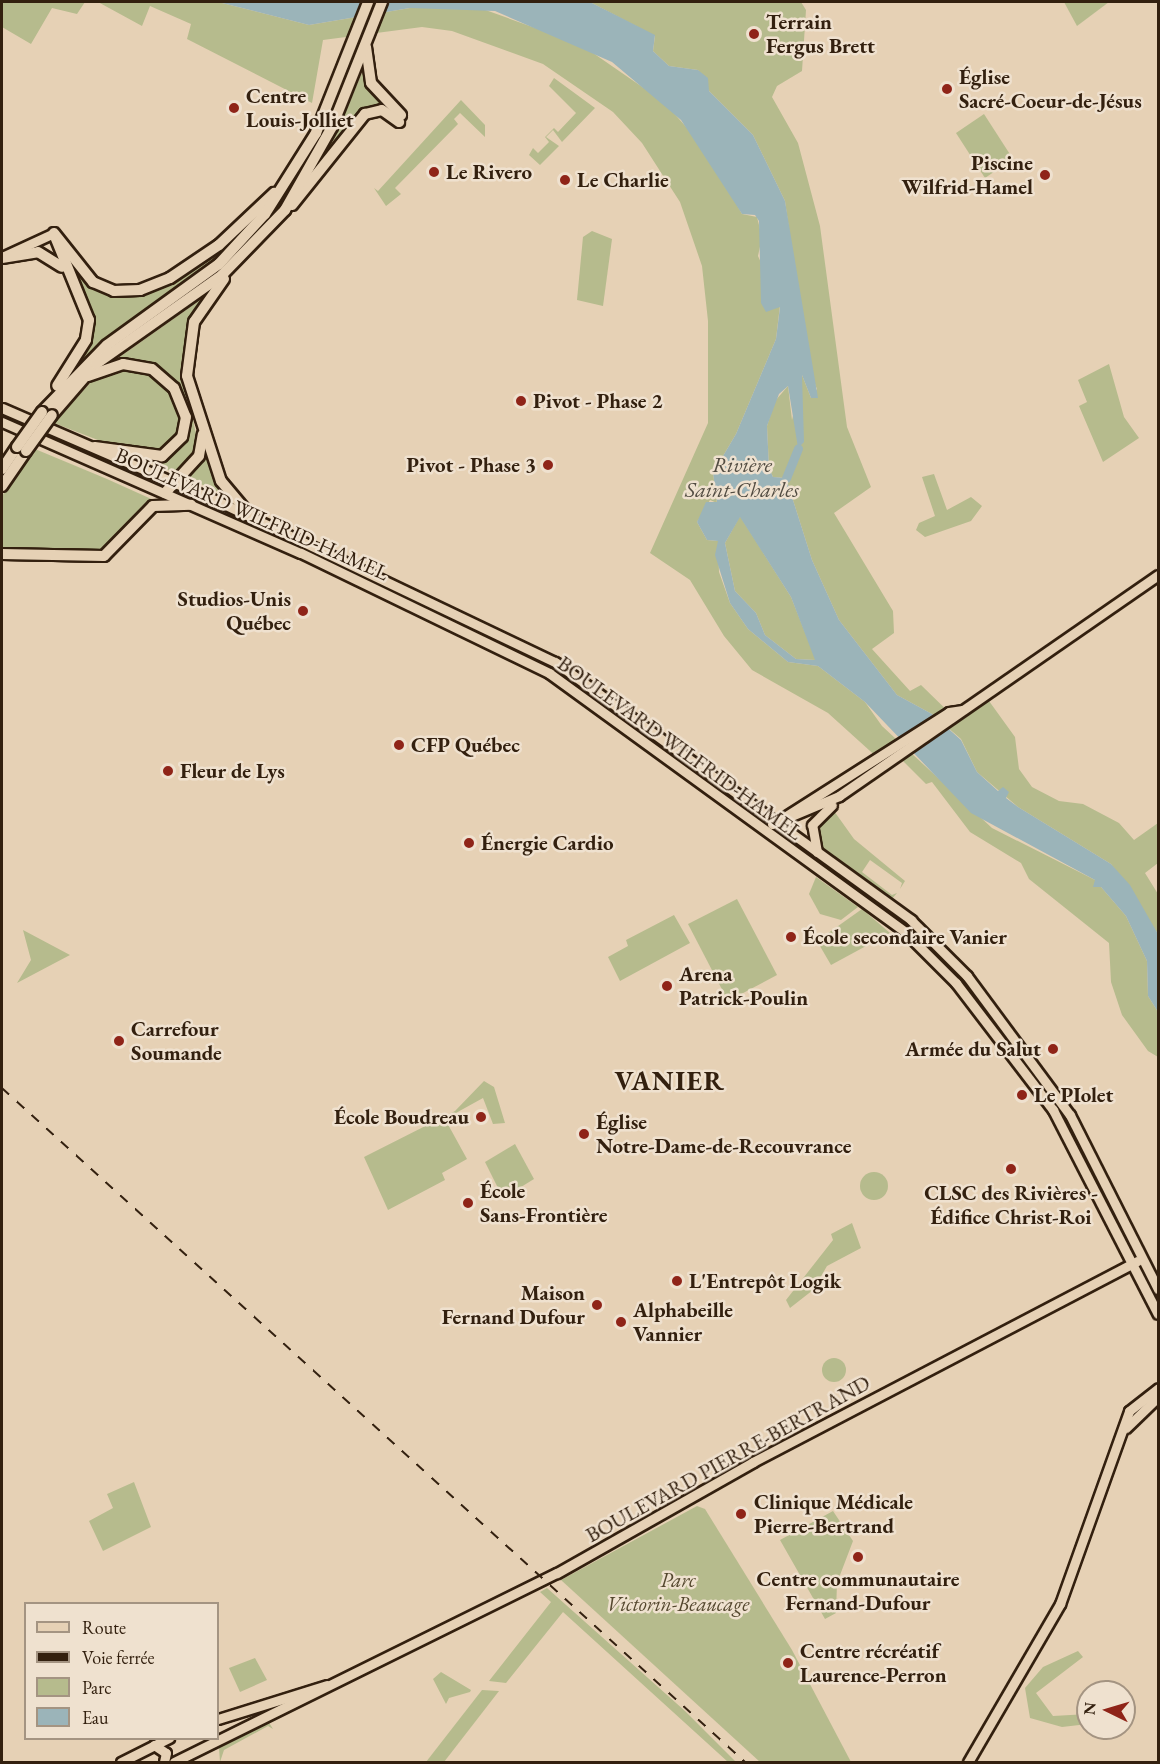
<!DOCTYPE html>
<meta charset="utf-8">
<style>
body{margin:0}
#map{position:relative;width:1160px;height:1764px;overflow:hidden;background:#e6d1b5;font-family:"EB Garamond",serif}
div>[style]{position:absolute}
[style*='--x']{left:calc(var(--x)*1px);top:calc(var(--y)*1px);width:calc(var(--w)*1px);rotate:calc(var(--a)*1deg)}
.green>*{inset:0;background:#b6bb8d}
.round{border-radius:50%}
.water>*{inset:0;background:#9bb4b9}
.river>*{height:9px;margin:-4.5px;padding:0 4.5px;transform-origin:4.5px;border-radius:4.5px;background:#9bb4b9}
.roads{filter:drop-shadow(2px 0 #33200f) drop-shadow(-2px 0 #33200f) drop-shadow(0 2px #33200f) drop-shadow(0 -2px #33200f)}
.major>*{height:9px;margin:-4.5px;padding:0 4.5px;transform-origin:4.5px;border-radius:4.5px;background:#e6d1b5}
.highway>*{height:10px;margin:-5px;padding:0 5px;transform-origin:5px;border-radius:5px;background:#e6d1b5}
.rail>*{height:1.5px;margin-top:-0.75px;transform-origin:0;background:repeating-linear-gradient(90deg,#33200f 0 10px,transparent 0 20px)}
.bridges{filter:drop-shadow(2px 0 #33200f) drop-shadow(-2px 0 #33200f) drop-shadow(0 2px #33200f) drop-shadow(0 -2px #33200f)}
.highway-bridge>*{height:10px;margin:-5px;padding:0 5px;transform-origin:5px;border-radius:5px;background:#e6d1b5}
.dots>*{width:16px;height:16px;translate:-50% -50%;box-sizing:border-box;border:3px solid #efe1cf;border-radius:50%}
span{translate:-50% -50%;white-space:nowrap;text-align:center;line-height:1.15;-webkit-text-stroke:5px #efe1cf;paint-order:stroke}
.poi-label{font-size:21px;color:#33200f;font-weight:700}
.left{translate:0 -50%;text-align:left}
.right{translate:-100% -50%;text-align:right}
.street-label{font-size:21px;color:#33200f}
.park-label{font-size:21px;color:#54472e;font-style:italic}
.water-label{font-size:22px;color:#524c42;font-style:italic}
.district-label{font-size:27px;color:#33200f;font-weight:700;letter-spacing:1.5px}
.frame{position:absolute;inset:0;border:3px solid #33200f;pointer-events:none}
.legend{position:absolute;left:24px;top:1602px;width:195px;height:138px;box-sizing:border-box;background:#efe1cf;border:2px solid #a49482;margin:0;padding:8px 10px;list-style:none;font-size:18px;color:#33200f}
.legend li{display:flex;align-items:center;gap:12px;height:30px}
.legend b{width:30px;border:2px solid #a49482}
.north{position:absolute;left:1076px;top:1680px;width:60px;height:60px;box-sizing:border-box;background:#efe1cf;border:2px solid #a49482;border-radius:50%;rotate:275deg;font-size:16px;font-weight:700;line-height:24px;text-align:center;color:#33200f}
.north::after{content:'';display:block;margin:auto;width:21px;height:27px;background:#8f2418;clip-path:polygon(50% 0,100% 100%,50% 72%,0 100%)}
</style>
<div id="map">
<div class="green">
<div style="clip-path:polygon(2px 2px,85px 2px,77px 14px,52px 8px,31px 44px,2px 27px)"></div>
<div style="clip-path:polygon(98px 2px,218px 2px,309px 25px,410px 8px,477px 7px,580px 44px,664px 102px,703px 146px,742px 214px,757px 217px,762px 237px,758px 256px,780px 305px,776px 339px,736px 434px,713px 473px,717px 503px,710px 500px,697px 522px,707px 540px,718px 541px,719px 572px,730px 603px,748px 629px,788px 662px,818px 666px,865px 702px,882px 726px,992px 828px,1095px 880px,1126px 916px,1147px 961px,1148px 996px,1158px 1012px,1158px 1057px,1148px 1051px,1122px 1015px,1111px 982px,1109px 943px,1029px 879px,1021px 863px,970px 832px,932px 782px,926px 784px,893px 751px,880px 760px,828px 713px,752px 670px,724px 636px,690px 580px,650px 553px,708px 423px,708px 321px,702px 266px,680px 202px,642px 143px,613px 112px,543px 64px,452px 31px,422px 27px,323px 40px,312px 103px,187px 39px,191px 24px,150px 6px,142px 26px)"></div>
<div style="clip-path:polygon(590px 2px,801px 2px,806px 10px,802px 71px,777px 86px,772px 97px,798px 143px,820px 226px,847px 427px,871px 487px,834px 513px,893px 611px,894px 633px,872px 649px,910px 691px,921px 685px,959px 722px,989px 701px,1015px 737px,1019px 769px,1032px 787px,1059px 801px,1083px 804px,1119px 823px,1134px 840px,1158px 823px,1158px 863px,1145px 873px,1158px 894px,1158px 934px,1111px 864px,1018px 807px,977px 772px,961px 739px,932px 714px,897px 695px,839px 620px,812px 560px,786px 478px,773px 477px,769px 468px,767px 426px,775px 401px,788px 386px,792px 420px,802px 375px,811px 398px,817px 389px,809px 369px,785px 201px,753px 135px,709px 91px,698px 70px,669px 66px,653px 51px,655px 36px)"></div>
<div style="clip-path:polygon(1064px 2px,1109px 2px,1077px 26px)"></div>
<div style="clip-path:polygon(364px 68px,393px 111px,377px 108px,325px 160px)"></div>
<div style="clip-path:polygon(554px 78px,595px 108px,562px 142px,553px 130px,546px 137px,559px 146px,540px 165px,529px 155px,533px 148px,538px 153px,549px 142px,545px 137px,554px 128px,558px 132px,576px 113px,549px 86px)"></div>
<div style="clip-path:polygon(461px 100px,485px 125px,485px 137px,460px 113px,454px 119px,458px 124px,395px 188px,401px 194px,386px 206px,374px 188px,378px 191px)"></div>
<div style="clip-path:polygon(984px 114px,1013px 159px,985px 178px,956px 133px)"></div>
<div style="clip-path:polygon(592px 231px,612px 239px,603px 306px,577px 300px,583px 237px)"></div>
<div style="clip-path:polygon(238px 233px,208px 267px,72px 369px,91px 331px,62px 249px,94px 288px,114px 295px,140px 293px)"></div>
<div style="clip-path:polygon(210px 293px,185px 344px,183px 373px,199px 448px,179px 475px,152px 463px,171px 456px,185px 440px,188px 411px,178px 388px,147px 364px,114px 361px)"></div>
<div style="clip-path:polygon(1109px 364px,1124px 417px,1139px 438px,1103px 462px,1079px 406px,1087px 402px,1078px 380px)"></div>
<div style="clip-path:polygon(115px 368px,145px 370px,172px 394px,180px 416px,179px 434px,157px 454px,121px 449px,54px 423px,91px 382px)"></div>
<div style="clip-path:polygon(205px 448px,227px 496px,185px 477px)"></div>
<div style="clip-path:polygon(35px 449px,107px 479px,158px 502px,107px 551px,2px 551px,2px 496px)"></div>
<div style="clip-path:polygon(934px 474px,947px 510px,971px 497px,982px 506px,971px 521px,925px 537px,916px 530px,919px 523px,935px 516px,922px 477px)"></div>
<div style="clip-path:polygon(740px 516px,791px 597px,816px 660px,796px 659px,765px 635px,756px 613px,735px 591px,725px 543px)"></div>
<div style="clip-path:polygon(411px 601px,526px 653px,585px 688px,552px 669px)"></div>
<div style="clip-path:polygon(834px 811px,854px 839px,905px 881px,900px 889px,902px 883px,870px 860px,862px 872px,892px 895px,897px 893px,891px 900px,821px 848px,816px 827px)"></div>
<div style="clip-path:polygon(816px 877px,858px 907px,841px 920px,820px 914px,809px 894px)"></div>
<div style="clip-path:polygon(737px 899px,777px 975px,728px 1001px,688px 924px)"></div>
<div style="clip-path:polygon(862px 909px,890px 933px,831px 965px,817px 941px)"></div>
<div style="clip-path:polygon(674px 915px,690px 943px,620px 981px,608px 957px,628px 946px,626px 940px)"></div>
<div style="clip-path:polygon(23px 930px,70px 955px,17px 983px,31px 960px)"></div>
<div style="clip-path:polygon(484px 1081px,494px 1087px,505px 1123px,493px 1124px,483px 1098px,445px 1119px,467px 1159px,442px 1173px,445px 1180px,388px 1210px,364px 1157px,455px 1111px)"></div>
<div style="clip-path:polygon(515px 1144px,534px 1179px,503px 1198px,485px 1162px)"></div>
<div class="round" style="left:860px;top:1172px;width:28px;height:28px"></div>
<div style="clip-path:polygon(852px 1223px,861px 1248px,827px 1266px,813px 1290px,790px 1308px,786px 1300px,833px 1240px,831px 1234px)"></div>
<div class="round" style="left:822px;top:1358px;width:24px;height:24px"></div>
<div style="clip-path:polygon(134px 1482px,151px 1527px,103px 1551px,89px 1521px,113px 1508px,107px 1494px)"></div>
<div style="clip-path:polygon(697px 1506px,705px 1509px,792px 1650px,851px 1762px,760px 1762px,561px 1580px)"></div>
<div style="clip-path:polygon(833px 1511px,853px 1541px,837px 1583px,836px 1613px,825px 1619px,780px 1540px)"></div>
<div style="clip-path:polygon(547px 1588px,685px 1711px,736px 1762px,728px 1762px,563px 1612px,506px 1683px,489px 1681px,551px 1602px,540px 1592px)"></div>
<div style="clip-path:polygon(1078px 1651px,1083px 1657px,1036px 1693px,1053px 1716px,1088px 1714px,1088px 1724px,1062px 1727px,1030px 1718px,1025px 1688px,1043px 1667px)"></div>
<div style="clip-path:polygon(255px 1658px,267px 1680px,240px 1692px,229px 1668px)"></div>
<div style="clip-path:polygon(441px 1672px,471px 1690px,470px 1692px,449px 1698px,446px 1704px,433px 1679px)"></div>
<div style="clip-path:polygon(482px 1690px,499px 1691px,444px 1762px,426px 1762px)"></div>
<div style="clip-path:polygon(268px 1721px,273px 1729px,268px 1726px,224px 1750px,220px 1762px,219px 1748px)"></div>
</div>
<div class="water">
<div style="clip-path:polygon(evenodd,218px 2px,590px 2px,655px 35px,653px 51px,669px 66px,698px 70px,708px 78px,709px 91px,753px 135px,785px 201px,818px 398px,811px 398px,802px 375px,804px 442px,798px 448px,788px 386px,779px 394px,767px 426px,769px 468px,773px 477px,786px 478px,812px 560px,839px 620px,897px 695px,932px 714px,961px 740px,977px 772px,998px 791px,1003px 787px,1009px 792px,1006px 798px,1018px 807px,1111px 864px,1130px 885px,1158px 934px,1158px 1012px,1148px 996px,1147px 961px,1126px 916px,1101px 887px,1093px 887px,1095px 880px,971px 813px,865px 702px,818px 666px,788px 662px,748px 629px,730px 603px,715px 555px,718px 541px,707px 540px,697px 522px,706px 502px,717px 502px,713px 473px,736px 434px,776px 339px,780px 307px,766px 312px,761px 303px,759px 221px,755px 215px,742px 214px,681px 120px,612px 62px,495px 11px,410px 8px,309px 25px,218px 2px,740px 517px,791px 597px,815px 660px,796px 659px,765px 635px,756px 613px,735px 591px,725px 543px,740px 517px)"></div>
</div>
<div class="river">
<div style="--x:786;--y:478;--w:32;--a:-68"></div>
</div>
<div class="roads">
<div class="major">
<div style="--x:4;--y:256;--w:55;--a:-24.7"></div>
<div style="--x:2;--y:408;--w:232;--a:23.4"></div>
<div style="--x:215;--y:500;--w:377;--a:25.5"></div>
<div style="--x:555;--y:662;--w:440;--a:35.9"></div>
<div style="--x:911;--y:920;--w:79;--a:45"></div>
<div style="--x:967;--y:976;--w:173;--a:53.5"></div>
<div style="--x:1070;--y:1115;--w:195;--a:63.2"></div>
<div style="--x:2;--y:422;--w:326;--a:23.7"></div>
<div style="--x:301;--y:553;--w:276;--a:25.8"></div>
<div style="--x:549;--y:673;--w:440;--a:36"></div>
<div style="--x:905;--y:932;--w:72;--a:45"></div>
<div style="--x:956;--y:983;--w:160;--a:52.6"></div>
<div style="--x:1053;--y:1110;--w:229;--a:62.8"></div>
<div style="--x:775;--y:823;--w:206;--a:-32.5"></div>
<div style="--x:949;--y:712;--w:12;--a:-9"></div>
<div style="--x:772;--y:824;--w:73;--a:-22.7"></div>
<div style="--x:839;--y:796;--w:388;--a:-34.7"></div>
<div style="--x:817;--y:852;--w:27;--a:-100"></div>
<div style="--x:812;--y:825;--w:28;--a:-45"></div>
<div style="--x:1126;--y:1428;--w:45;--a:-44.1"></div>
<div style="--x:218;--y:1719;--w:114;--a:-17.3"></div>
<div style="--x:154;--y:1745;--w:14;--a:34"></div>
<div style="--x:166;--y:1753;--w:9;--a:103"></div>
<div style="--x:121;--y:1762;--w:54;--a:-26.6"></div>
<div style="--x:174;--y:1762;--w:427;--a:-26.3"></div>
<div style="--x:557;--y:1573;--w:225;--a:-29.5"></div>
<div style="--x:753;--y:1462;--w:434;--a:-27.6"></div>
<div style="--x:968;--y:1762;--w:183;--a:-59.8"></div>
<div style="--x:1060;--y:1604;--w:205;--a:-70.3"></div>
<div style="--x:1129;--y:1411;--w:37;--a:-38"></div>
</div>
<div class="highway">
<div style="--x:366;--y:47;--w:36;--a:82"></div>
<div style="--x:371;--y:83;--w:44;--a:46.8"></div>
<div style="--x:292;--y:205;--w:117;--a:-51.3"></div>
<div style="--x:365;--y:114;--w:17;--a:-13"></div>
<div style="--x:382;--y:110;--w:21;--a:35"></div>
<div style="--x:54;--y:233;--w:63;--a:51.5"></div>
<div style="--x:93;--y:282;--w:23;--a:23"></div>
<div style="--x:114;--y:291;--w:26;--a:-2"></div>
<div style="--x:140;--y:290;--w:32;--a:-22"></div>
<div style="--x:170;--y:278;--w:59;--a:-34"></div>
<div style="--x:219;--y:245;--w:76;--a:-43.4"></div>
<div style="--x:54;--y:234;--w:93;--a:67.9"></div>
<div style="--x:89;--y:320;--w:20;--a:99"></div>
<div style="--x:86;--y:340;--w:54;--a:122.2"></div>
<div style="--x:2;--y:258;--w:36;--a:-9"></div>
<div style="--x:38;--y:252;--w:28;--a:32"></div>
<div style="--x:224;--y:279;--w:52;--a:124.9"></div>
<div style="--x:194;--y:322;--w:54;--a:97.4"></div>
<div style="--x:187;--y:376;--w:110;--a:72.1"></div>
<div style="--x:221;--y:481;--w:48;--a:50"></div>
<div style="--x:88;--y:376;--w:37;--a:-19"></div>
<div style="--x:123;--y:364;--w:29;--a:10"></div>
<div style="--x:152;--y:369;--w:29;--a:41"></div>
<div style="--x:174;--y:388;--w:31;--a:68"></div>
<div style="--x:186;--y:417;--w:20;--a:101"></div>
<div style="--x:182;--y:437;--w:28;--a:136"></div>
<div style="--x:162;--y:456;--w:68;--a:-172.3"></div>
<div style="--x:42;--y:412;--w:93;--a:-45.9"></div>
<div style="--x:107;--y:345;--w:138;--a:-35.9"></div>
<div style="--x:219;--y:264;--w:68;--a:-47.4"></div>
<div style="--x:265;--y:214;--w:96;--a:-57.8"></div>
<div style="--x:316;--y:133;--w:141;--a:-68.3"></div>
<div style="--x:52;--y:415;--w:67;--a:-49.2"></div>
<div style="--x:96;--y:364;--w:154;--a:-35.2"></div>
<div style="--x:222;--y:275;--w:91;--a:-45.9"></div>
<div style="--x:285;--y:210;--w:95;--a:-60.5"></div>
<div style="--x:332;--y:127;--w:135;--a:-68.2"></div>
<div style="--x:2;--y:469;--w:27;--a:-56"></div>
<div style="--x:2;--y:486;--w:42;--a:-55.6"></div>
<div style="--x:165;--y:493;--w:50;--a:-47.4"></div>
<div style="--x:199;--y:456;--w:22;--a:-80"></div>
<div style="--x:2;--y:554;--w:102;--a:1.1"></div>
<div style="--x:104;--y:556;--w:70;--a:-45.6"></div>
<div style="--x:153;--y:506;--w:38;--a:-2"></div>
</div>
</div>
<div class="rail">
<div style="--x:2;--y:1088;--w:1003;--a:42.21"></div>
</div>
<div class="bridges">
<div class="highway-bridge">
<div style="--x:17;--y:447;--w:43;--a:-54.5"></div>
<div style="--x:26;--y:451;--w:44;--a:-54.2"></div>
</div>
</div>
<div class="dots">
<div style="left:754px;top:34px;background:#8f2418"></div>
<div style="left:947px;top:89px;background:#8f2418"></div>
<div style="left:234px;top:108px;background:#8f2418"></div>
<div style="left:434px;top:172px;background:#8f2418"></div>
<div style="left:1045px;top:175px;background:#8f2418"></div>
<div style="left:565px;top:180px;background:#8f2418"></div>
<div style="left:521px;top:401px;background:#8f2418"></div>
<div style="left:548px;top:465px;background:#8f2418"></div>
<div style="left:303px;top:611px;background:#8f2418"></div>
<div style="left:399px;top:745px;background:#8f2418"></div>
<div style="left:168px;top:771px;background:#8f2418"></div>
<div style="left:469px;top:843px;background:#8f2418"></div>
<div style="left:791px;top:937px;background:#8f2418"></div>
<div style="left:667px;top:986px;background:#8f2418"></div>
<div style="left:119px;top:1041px;background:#8f2418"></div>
<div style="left:1053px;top:1049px;background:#8f2418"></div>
<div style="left:1022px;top:1095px;background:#8f2418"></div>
<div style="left:481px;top:1117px;background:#8f2418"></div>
<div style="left:584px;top:1134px;background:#8f2418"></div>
<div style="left:1011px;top:1169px;background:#8f2418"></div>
<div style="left:468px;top:1203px;background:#8f2418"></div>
<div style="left:677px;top:1281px;background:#8f2418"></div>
<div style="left:597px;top:1305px;background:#8f2418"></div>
<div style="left:621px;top:1322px;background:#8f2418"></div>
<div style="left:741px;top:1514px;background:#8f2418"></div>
<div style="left:858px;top:1557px;background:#8f2418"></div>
<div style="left:788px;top:1663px;background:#8f2418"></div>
</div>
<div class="poi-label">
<span class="left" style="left:766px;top:34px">Terrain<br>Fergus Brett</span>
<span class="left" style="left:959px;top:89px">Église<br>Sacré-Coeur-de-Jésus</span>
<span class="left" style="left:246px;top:108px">Centre<br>Louis-Jolliet</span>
<span class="right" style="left:1033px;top:175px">Piscine<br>Wilfrid-Hamel</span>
<span class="left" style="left:446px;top:172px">Le Rivero</span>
<span class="left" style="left:577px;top:180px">Le Charlie</span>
<span class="left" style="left:533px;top:401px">Pivot - Phase 2</span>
<span class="right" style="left:536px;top:465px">Pivot - Phase 3</span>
<span class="right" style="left:291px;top:611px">Studios-Unis<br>Québec</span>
<span class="left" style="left:411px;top:745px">CFP Québec</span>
<span class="left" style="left:180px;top:771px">Fleur de Lys</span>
<span class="left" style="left:481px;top:843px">Énergie Cardio</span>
<span class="left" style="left:803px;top:937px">École secondaire Vanier</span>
<span class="left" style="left:679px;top:986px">Arena<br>Patrick-Poulin</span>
<span class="left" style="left:131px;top:1041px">Carrefour<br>Soumande</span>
<span class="right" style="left:1041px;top:1049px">Armée du Salut</span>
<span class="left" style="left:1034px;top:1095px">Le PIolet</span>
<span class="right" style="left:469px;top:1117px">École Boudreau</span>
<span class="left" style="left:596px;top:1134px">Église<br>Notre-Dame-de-Recouvrance</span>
<span class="left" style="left:480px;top:1203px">École<br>Sans-Frontière</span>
<span style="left:1011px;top:1205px">CLSC des Rivières -<br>Édifice Christ-Roi</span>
<span class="left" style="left:689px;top:1281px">L'Entrepôt Logik</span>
<span class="right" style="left:585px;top:1305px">Maison<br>Fernand Dufour</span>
<span class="left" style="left:633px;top:1322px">Alphabeille<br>Vannier</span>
<span class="left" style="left:754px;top:1514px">Clinique Médicale<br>Pierre-Bertrand</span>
<span style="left:858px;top:1591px">Centre communautaire<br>Fernand-Dufour</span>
<span class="left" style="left:800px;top:1663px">Centre récréatif<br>Laurence-Perron</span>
</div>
<div class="street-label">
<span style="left:252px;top:514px;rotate:24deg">BOULEVARD WILFRID-HAMEL</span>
<span style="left:680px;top:748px;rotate:36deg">BOULEVARD WILFRID-HAMEL</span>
<span style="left:728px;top:1459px;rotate:-29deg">BOULEVARD PIERRE-BERTRAND</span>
</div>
<div class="park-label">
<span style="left:678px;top:1592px">Parc<br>Victorin-Beaucage</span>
</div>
<div class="water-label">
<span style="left:742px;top:477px">Rivière<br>Saint-Charles</span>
</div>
<div class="district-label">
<span style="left:670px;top:1081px">VANIER</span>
</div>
<div class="frame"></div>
<ul class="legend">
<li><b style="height:8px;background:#e6d1b5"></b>Route</li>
<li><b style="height:8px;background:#33200f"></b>Voie ferrée</li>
<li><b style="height:16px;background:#b6bb8d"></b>Parc</li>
<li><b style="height:16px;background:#9bb4b9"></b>Eau</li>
</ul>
<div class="north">N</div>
</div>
